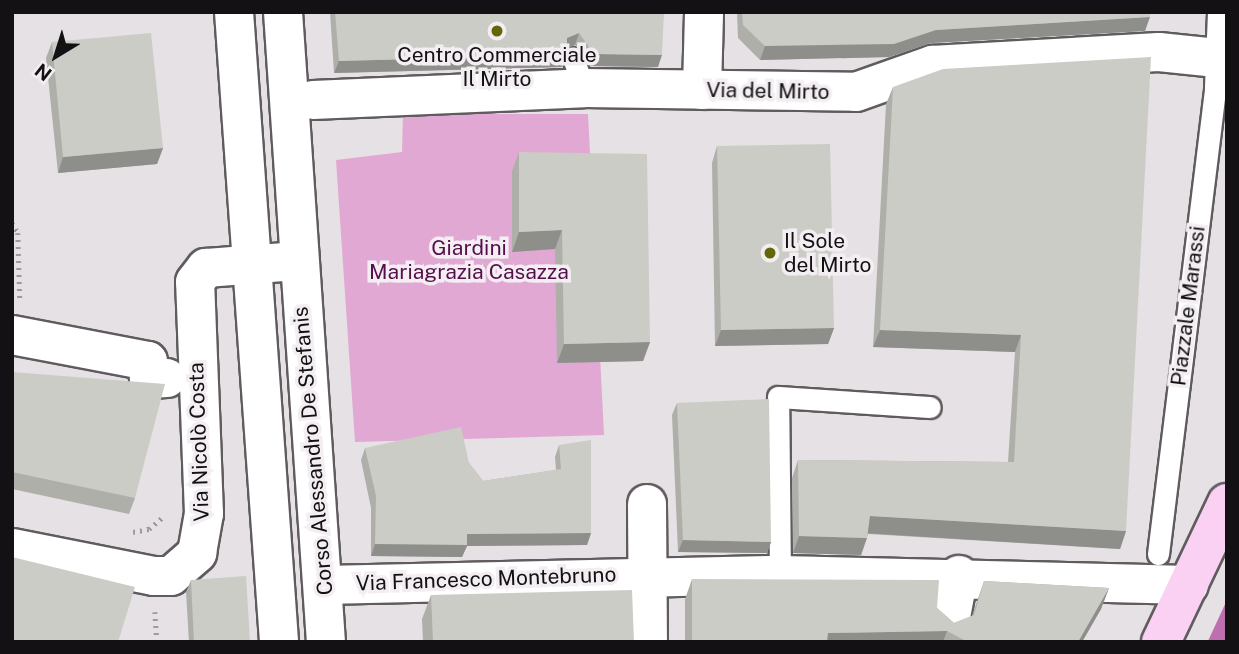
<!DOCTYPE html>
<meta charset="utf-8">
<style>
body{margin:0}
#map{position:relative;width:1239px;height:654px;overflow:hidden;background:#e6e1e5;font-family:"Public Sans",sans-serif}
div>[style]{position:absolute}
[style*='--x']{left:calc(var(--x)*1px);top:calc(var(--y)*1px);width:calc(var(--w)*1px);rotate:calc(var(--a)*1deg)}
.green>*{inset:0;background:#e1a8d4}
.water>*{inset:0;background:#be6faf}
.path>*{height:4.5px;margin-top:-2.25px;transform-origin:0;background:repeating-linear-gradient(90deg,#9d999c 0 2px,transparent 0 7px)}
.roads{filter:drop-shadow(2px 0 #5f5b5e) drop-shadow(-2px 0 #5f5b5e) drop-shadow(0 2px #5f5b5e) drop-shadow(0 -2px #5f5b5e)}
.lane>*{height:21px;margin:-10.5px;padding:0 10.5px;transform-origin:10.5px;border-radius:10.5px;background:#fff}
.street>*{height:38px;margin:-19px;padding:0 19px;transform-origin:19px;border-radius:19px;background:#fff}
.secondary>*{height:38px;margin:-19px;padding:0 19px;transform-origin:19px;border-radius:19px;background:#fff}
.primary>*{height:38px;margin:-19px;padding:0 19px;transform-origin:19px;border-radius:19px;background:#fad1f2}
.wall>*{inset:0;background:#afafaa}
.shaded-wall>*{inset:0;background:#8e8f8b}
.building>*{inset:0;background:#cbccc6}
.dots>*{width:19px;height:19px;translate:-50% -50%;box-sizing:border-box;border:4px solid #f3eef2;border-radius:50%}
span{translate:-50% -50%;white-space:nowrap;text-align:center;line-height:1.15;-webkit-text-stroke:7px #f3eef2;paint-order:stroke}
.poi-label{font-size:21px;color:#131113}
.left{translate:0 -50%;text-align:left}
.street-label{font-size:21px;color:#131113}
.park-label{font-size:21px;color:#570e4d}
.frame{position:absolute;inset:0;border:14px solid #131113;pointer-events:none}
.north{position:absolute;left:21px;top:21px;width:70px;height:70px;-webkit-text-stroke:5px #f3eef2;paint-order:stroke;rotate:218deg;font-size:19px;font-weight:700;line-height:28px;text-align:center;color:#131113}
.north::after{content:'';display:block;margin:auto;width:24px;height:32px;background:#131113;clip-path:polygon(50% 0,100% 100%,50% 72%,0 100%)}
</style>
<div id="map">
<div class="green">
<div style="clip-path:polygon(403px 114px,588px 114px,604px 435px,355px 442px,336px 160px,402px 152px)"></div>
</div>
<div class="water">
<div style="clip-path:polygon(1227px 600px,1227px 642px,1208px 642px,1208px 641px)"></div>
</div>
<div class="path">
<div style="--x:12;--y:223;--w:12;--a:59"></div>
<div style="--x:18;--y:233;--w:66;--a:88.3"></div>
<div style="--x:133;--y:532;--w:16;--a:-11"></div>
<div style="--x:149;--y:529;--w:20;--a:-41"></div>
<div style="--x:155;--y:612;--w:30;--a:86"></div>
</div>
<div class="roads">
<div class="lane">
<div style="--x:573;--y:58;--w:32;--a:70"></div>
<div style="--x:1158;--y:554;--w:470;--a:-83"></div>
<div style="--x:1215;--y:87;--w:75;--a:-87.7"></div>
<div style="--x:780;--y:575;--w:178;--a:-90.6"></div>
<div style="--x:778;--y:397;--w:152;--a:3.8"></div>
</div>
<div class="street">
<div style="--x:702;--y:90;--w:78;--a:-88.5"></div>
<div style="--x:313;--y:100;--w:271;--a:-2.5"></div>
<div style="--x:584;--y:88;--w:272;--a:0.8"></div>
<div style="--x:856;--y:92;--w:81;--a:-19.6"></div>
<div style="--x:932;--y:65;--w:227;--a:-3.3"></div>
<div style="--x:1159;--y:52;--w:68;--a:5.9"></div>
<div style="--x:12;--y:335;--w:138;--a:10.8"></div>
<div style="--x:148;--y:361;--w:18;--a:87"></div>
<div style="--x:149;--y:379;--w:18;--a:-3"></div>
<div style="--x:647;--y:504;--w:138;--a:89.6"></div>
<div style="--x:12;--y:548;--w:144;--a:11.2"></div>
<div style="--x:153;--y:576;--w:18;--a:0"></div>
<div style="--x:171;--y:576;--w:35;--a:-41"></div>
<div style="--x:197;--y:553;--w:40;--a:-80"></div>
<div style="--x:204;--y:514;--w:232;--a:-92.2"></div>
<div style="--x:195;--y:282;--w:18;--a:-52"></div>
<div style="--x:206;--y:268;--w:90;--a:-4.4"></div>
<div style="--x:324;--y:585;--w:456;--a:-1.3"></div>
<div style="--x:780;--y:575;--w:409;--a:1.4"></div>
<div style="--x:950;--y:622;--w:48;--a:-79.2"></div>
</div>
<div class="secondary">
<div style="--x:234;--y:12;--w:632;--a:85.91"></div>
<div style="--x:283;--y:12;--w:631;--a:86.1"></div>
</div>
<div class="primary">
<div style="--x:1161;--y:642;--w:154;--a:-64.6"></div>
</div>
</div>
<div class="wall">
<div style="clip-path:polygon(330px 12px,664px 12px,658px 67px,590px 66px,575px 45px,567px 48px,562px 67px,334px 73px)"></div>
<div style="clip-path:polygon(737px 12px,1150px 12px,1145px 31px,931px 43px,889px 57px,760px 60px,738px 38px)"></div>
<div style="clip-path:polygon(52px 42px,163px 148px,157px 164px,58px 173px,46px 58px)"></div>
<div style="clip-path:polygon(893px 87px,1126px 531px,1120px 549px,868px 534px,861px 555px,793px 553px,792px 478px,798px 460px,1008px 462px,1015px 352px,873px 347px,886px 104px)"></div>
<div style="clip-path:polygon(717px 146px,834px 328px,828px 344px,715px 346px,712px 163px)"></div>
<div style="clip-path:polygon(519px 152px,650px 342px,643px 361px,557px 363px,555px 249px,512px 252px,512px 171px)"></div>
<div style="clip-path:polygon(12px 372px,135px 498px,129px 514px,12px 489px)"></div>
<div style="clip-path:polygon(677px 403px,771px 542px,767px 553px,678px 552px,672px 415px)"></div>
<div style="clip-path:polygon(559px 445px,591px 533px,587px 545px,467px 546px,462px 557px,371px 556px,371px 508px,361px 460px,365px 448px,469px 463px,483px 481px,556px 470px,555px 457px)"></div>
<div style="clip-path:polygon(692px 579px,937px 608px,954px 623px,972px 616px,984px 581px,1109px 588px,1101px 609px,1082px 642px,685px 642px,685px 599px)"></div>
<div style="clip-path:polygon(191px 580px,250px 642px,189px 642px,186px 592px)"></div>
<div style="clip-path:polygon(431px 595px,634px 642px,423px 642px,422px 619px)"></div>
</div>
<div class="shaded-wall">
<div style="clip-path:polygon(1150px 17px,1145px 31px,931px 43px,889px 57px,760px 60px,765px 46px,936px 30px)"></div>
<div style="clip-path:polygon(579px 33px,575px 45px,563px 50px,567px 38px)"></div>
<div style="clip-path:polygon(594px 54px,662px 55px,658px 67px,590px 66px)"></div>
<div style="clip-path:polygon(567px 55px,562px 67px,334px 73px,339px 61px)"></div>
<div style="clip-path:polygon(163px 148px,157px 164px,58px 173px,63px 157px)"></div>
<div style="clip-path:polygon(562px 230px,555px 249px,512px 252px,519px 232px)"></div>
<div style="clip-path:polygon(834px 328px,828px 344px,715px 346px,721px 330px)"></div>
<div style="clip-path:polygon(880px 330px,1021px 335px,1015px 352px,873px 347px)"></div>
<div style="clip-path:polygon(650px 342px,643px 361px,557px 363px,564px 344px)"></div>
<div style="clip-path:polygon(870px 516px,1126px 531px,1120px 549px,863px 533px)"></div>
<div style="clip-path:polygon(591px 533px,587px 545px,467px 546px,462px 557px,371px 556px,375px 544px,467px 534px)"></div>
<div style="clip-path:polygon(799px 536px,867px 538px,861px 555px,793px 553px)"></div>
<div style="clip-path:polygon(683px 540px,771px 542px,767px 553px,678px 552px)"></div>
<div style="clip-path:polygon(1109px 588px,1101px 609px,1082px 642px,1078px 642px)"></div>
<div style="clip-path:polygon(947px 631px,943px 642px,825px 642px,828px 633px)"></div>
</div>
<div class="building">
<div style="clip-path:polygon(335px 12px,664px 12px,662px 55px,594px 54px,579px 33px,567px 38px,567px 55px,339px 61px)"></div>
<div style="clip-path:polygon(742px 12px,1150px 12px,1150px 17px,936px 30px,894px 44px,765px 46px,743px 25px)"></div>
<div style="clip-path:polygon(151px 33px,163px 148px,63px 157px,52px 42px)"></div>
<div style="clip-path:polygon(1151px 57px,1126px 531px,870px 516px,867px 538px,799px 536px,798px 460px,1014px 462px,1021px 335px,880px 330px,893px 87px,943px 69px)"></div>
<div style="clip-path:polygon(830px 144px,834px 328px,721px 330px,717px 146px)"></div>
<div style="clip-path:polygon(519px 152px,647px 154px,650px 342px,564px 344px,562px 230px,519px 232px)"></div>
<div style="clip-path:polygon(12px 372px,165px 384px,135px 498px,12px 472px)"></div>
<div style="clip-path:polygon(769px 399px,771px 542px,683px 540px,677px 403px)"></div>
<div style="clip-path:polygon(461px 427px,469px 463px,483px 481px,561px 469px,559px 445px,591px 440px,591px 533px,467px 534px,467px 545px,375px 544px,376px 496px,365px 448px)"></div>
<div style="clip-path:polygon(12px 557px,135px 587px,118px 642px,12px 642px)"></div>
<div style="clip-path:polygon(246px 576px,250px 642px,194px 642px,191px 580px)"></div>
<div style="clip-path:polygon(692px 579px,939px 580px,937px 608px,954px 623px,974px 615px,984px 581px,1109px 588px,1078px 642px,968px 642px,947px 631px,828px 633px,827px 642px,692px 642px)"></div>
<div style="clip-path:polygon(632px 590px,634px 642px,433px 642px,431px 595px)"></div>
</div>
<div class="dots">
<div style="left:497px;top:31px;background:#626808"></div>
<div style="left:770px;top:253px;background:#626808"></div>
</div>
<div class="poi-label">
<span style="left:497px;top:67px">Centro Commerciale<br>Il Mirto</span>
<span class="left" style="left:784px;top:253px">Il Sole<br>del Mirto</span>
</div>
<div class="street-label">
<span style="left:768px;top:91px;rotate:1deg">Via del Mirto</span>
<span style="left:1188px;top:306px;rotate:-83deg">Piazzale Marassi</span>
<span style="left:199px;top:442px;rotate:-92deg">Via Nicolò Costa</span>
<span style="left:313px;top:451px;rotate:-95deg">Corso Alessandro De Stefanis</span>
<span style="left:486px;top:579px;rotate:-2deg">Via Francesco Montebruno</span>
</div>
<div class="park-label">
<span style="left:469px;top:260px">Giardini<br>Mariagrazia Casazza</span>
</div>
<div class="frame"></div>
<div class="north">N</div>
</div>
